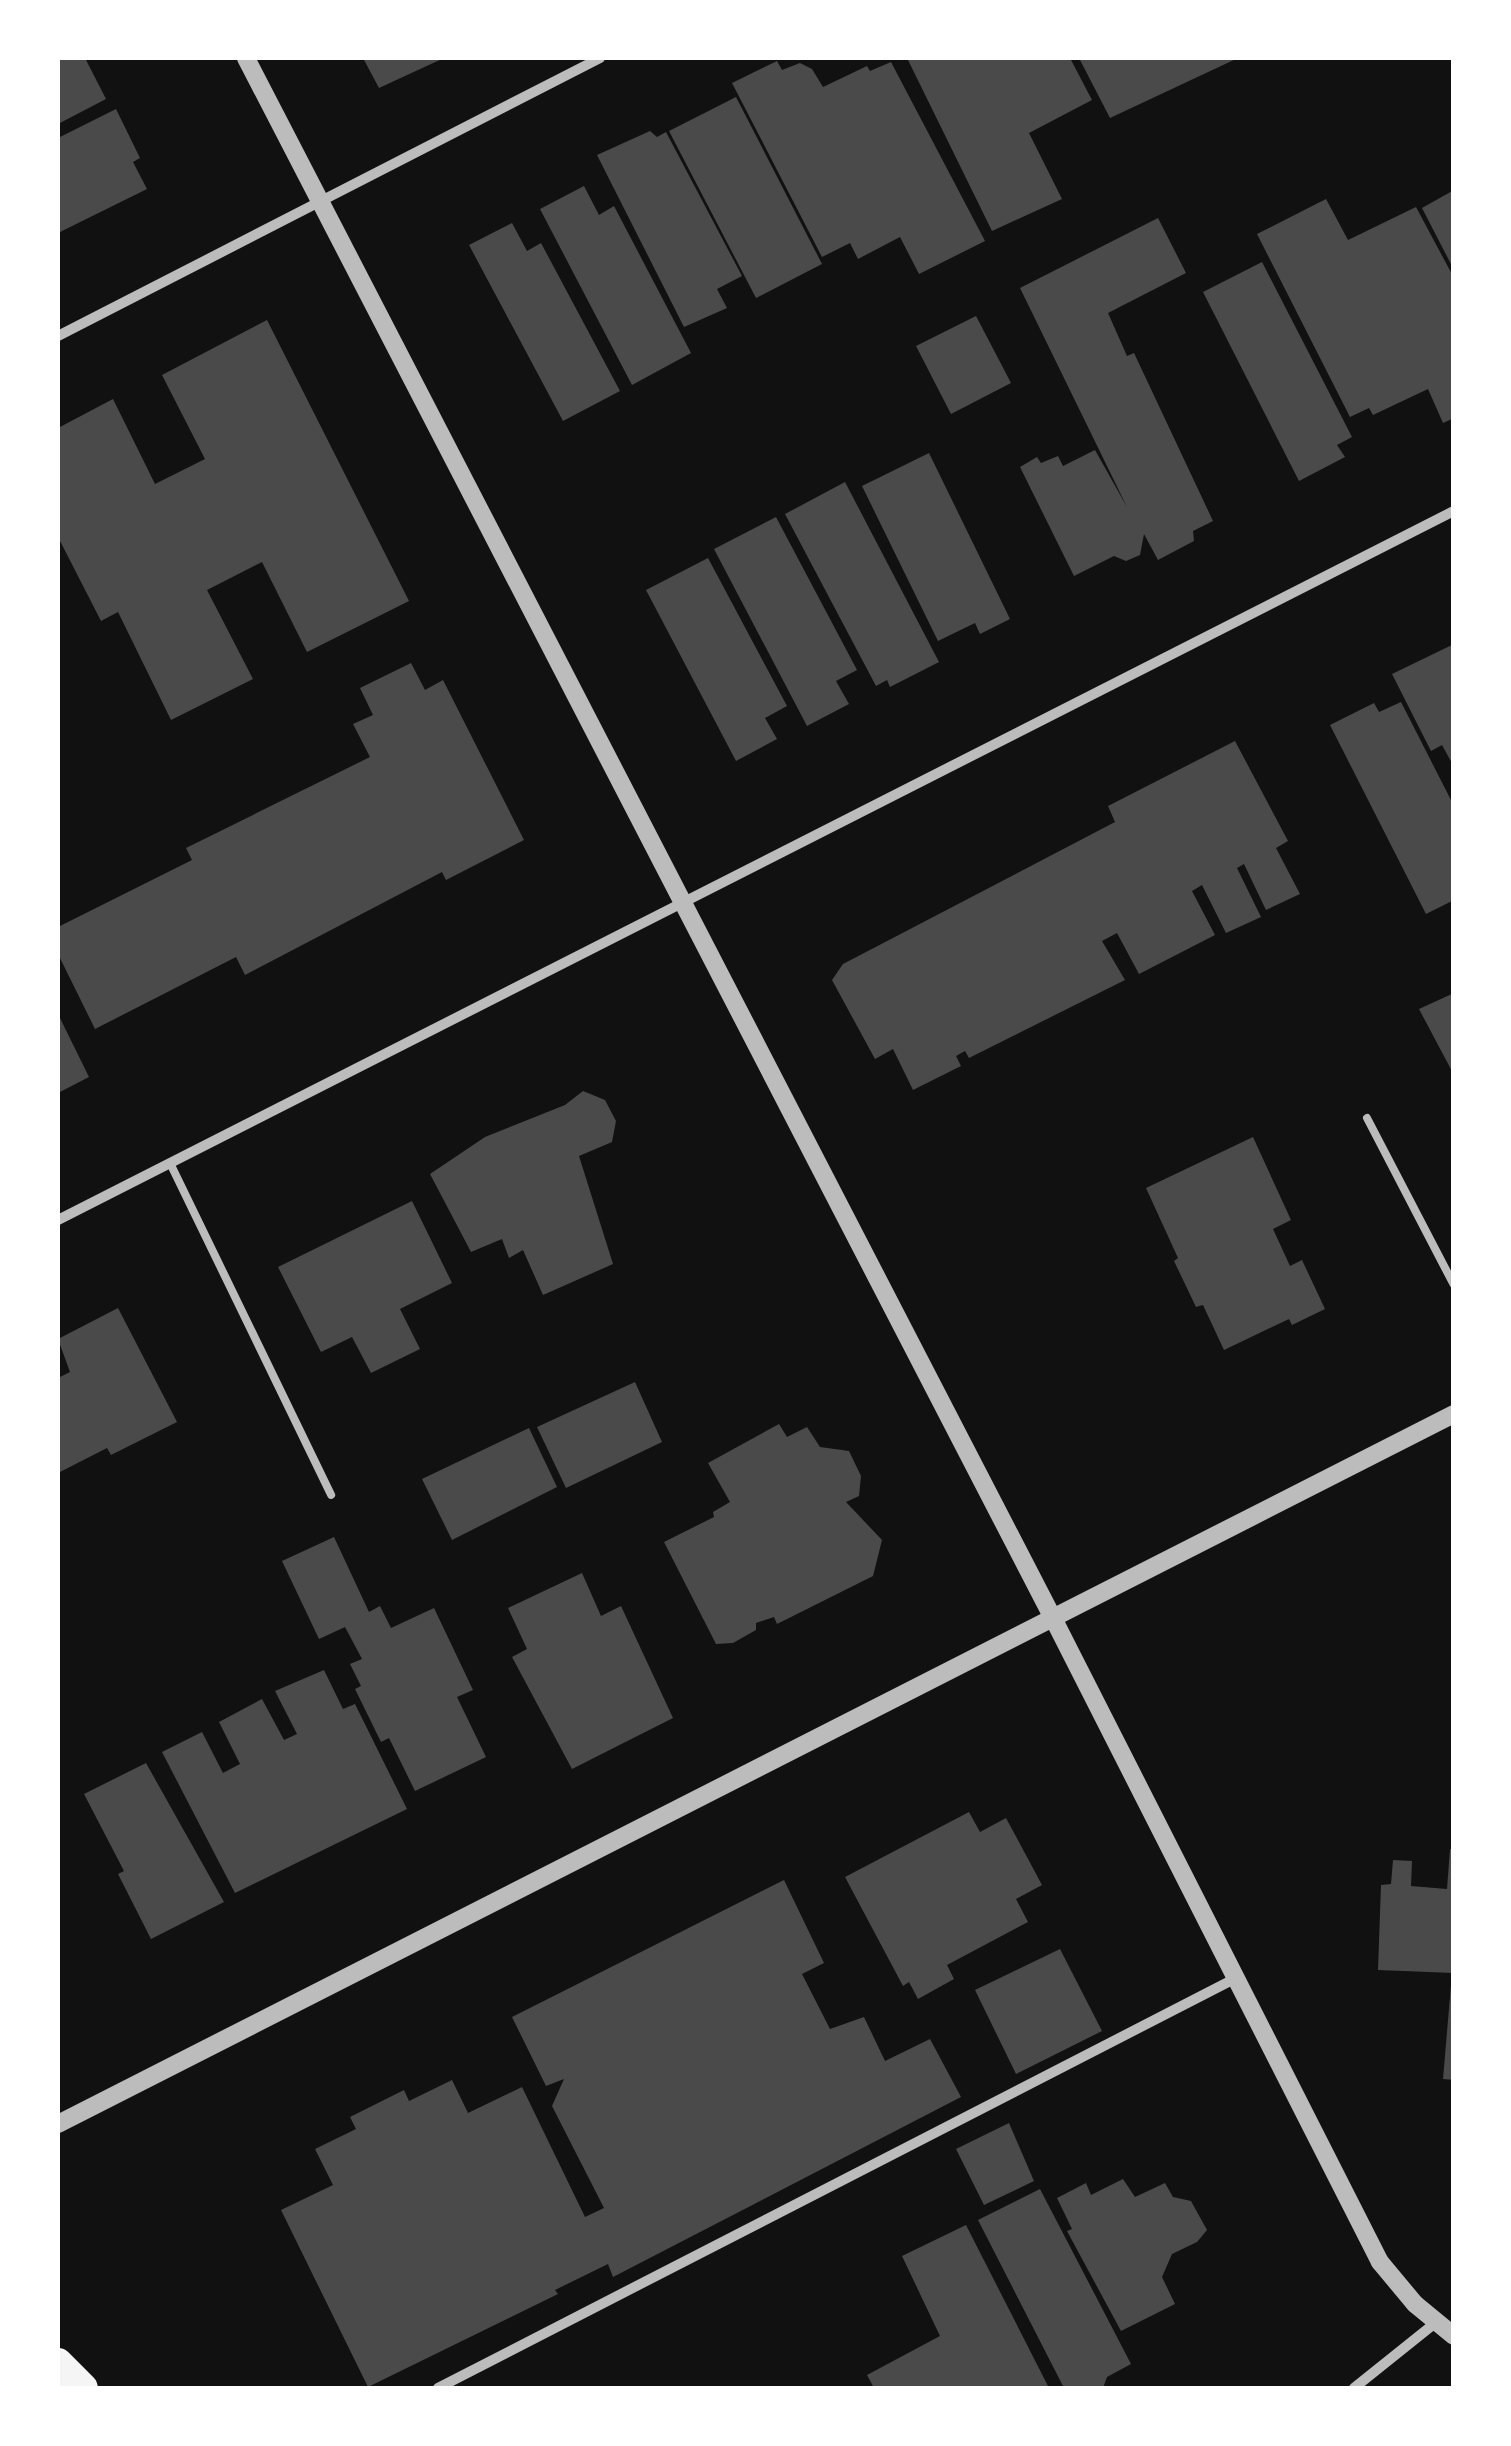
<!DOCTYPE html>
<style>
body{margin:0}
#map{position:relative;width:1511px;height:2446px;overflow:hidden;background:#111;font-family:Lato,sans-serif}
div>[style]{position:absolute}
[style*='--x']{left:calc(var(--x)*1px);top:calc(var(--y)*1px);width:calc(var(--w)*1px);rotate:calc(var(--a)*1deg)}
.building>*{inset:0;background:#4a4a4a}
.service>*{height:8px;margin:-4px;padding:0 4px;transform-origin:4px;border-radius:4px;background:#bcbcbc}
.minor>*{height:10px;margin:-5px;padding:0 5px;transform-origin:5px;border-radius:5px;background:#bcbcbc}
.tertiary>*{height:18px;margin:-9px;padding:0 9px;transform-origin:9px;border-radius:9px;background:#bcbcbc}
.motorway>*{height:30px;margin:-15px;padding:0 15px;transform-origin:15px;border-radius:15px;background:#f5f5f5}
span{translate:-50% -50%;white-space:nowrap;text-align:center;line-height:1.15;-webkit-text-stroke:8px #fff;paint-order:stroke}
.frame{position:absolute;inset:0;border:60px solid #fff;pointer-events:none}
</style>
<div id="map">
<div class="building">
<div style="clip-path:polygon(58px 58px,85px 58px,106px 99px,58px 124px)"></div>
<div style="clip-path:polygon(363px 58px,444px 58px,379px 88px)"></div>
<div style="clip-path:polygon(907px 58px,1070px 58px,1092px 100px,1029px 133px,1062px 199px,992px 231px)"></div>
<div style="clip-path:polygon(1079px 58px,1238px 58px,1110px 118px)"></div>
<div style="clip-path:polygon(777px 61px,782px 70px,800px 63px,812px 69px,823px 87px,867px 66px,870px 71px,891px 62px,985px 241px,919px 274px,900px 237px,858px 259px,850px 243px,822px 257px,732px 83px)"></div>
<div style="clip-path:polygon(736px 97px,822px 264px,756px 298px,669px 131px)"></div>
<div style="clip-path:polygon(116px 109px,140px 158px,133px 162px,147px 189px,58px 233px,58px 138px)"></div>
<div style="clip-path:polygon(650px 131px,657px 137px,666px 132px,742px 276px,717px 289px,727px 308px,684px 327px,597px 155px)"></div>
<div style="clip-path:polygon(584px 186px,599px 215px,614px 206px,691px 353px,632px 385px,540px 209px)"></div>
<div style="clip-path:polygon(1454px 190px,1454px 270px,1422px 208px)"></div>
<div style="clip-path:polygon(1326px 199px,1348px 240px,1416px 207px,1454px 278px,1454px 418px,1443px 423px,1428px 389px,1373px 415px,1369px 408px,1350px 417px,1257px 234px)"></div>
<div style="clip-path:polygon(1158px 218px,1186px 273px,1108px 313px,1127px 356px,1134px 353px,1213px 521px,1193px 531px,1194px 541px,1158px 560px,1144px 534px,1140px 555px,1126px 561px,1114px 556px,1074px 576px,1020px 467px,1037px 457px,1041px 463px,1058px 456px,1063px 466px,1095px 450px,1127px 507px,1020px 288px)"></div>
<div style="clip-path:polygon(512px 223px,527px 251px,541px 243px,620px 391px,563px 421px,469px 245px)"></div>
<div style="clip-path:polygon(1262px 262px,1352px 437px,1337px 445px,1345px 457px,1299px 481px,1203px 292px)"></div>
<div style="clip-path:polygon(976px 316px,1011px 383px,951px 414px,916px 346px)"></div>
<div style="clip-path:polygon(267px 320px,409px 601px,307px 652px,262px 562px,207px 590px,253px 679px,171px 720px,118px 612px,101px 621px,58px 537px,58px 428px,113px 399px,155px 484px,205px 459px,162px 375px)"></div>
<div style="clip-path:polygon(929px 453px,1010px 619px,980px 634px,975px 623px,938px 641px,862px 486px)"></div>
<div style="clip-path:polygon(845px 482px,939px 662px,890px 687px,887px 680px,876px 686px,785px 514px)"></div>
<div style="clip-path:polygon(776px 517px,857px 670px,836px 681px,849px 704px,807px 726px,714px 549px)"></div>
<div style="clip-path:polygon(708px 558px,787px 706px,765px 718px,777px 739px,736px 761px,646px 590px)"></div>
<div style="clip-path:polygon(1454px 644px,1454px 767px,1442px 745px,1431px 751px,1392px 674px)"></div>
<div style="clip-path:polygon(411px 663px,425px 690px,443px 680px,524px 840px,446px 880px,442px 872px,245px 975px,236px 957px,95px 1029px,58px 954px,58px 927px,192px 860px,186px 848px,370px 757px,353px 724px,373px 715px,360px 688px)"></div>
<div style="clip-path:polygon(1401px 702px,1454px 806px,1454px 900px,1426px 914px,1330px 725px,1374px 703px,1379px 712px)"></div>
<div style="clip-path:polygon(1235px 741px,1288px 841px,1276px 848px,1300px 894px,1266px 910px,1244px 864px,1237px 868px,1261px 917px,1226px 933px,1202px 885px,1192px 891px,1215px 935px,1139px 974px,1117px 933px,1102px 941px,1125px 980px,969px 1058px,965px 1051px,956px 1056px,961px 1066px,913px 1090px,893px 1049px,875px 1059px,832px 980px,843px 964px,1115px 822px,1108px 806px)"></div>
<div style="clip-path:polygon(1454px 993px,1454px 1075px,1419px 1009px)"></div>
<div style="clip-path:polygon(58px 1014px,89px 1077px,58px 1093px)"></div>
<div style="clip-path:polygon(583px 1091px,605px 1100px,616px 1121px,612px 1142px,579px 1156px,613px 1264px,543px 1295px,523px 1250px,509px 1258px,502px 1239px,471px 1252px,430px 1174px,485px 1137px,565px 1105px)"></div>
<div style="clip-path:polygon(1253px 1137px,1291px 1220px,1273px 1229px,1290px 1266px,1302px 1260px,1325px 1309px,1292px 1325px,1289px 1319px,1224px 1350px,1203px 1305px,1196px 1307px,1174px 1261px,1178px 1258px,1146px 1188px)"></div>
<div style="clip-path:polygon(412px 1201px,452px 1283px,400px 1309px,420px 1349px,371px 1373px,352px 1337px,321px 1352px,278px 1267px)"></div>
<div style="clip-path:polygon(118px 1308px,177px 1422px,111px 1455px,107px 1448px,58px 1473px,58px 1378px,70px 1372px,58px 1339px)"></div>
<div style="clip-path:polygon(635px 1382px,662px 1442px,566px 1488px,537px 1427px)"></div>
<div style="clip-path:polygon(779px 1424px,787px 1437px,807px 1427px,820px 1447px,849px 1451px,861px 1476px,859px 1496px,846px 1502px,882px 1540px,873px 1576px,777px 1624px,774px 1617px,756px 1623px,756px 1630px,733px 1643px,716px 1644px,664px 1542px,714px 1517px,713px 1512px,730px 1502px,708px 1463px)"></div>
<div style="clip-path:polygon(529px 1428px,557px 1487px,452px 1540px,422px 1479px)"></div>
<div style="clip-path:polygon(334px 1537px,369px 1612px,380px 1606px,391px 1628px,434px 1608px,473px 1690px,457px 1697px,486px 1757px,415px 1791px,389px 1738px,381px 1742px,355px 1689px,361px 1686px,350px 1664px,362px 1659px,345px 1627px,319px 1639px,282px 1561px)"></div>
<div style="clip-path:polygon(582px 1573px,601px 1616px,621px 1606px,673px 1718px,572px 1769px,512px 1657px,527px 1649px,508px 1608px)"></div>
<div style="clip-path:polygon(324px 1670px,343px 1709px,355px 1704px,407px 1809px,235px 1893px,162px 1752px,202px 1732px,223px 1773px,240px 1764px,219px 1722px,262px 1699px,284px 1740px,297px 1734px,275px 1691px)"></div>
<div style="clip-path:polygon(146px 1763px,224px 1902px,151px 1939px,118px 1874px,124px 1871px,84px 1794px)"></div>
<div style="clip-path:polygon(969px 1812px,980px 1832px,1006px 1818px,1042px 1885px,1016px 1899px,1028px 1922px,947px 1965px,954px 1979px,918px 1999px,909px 1982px,903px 1986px,845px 1877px)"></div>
<div style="clip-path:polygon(1450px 1849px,1454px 1849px,1454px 1973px,1378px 1970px,1381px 1885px,1391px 1884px,1393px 1860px,1412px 1861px,1411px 1886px,1447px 1889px)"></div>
<div style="clip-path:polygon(784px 1880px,824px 1963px,802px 1974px,830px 2029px,864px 2017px,885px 2061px,930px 2039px,961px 2097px,613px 2277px,608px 2264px,555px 2290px,558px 2294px,368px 2387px,281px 2210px,333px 2185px,315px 2149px,356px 2129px,350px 2117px,404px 2090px,409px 2101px,452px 2080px,468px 2113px,522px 2087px,585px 2217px,604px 2208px,552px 2106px,564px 2079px,546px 2086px,512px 2017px)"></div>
<div style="clip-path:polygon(1060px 1949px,1102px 2031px,1016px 2074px,975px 1990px)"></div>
<div style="clip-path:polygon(1451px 1985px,1454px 1985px,1454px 2080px,1443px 2079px)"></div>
<div style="clip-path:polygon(1009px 2123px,1034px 2181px,984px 2205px,956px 2149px)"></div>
<div style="clip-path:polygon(1123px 2179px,1135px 2197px,1165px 2183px,1173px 2197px,1191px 2201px,1207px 2230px,1197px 2242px,1172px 2254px,1162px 2277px,1175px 2304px,1121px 2331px,1067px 2231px,1072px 2229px,1057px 2198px,1086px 2183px,1091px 2195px)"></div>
<div style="clip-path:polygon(1040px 2189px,1131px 2364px,1107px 2377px,1103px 2388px,1064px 2388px,978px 2220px)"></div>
<div style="clip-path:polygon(966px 2225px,1049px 2388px,874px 2388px,867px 2375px,940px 2336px,902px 2256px)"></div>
</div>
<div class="service">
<div style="--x:1367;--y:1118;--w:188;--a:62.5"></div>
<div style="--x:170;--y:1163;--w:369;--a:64.1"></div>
</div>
<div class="minor">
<div style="--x:58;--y:336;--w:609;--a:-27.15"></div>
<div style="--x:58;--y:1220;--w:1566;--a:-26.93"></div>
<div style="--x:438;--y:2388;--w:895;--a:-27.19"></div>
<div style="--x:1354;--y:2388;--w:104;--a:-38.7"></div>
</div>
<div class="tertiary">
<div style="--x:246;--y:58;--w:1759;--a:62.65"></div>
<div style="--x:1054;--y:1620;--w:720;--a:63.08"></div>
<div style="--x:1380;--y:2262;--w:55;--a:50.2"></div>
<div style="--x:1415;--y:2304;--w:50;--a:39.4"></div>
<div style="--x:58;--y:2124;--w:1566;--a:-26.96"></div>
</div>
<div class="motorway">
<div style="--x:58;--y:2363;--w:35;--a:45"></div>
</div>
<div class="frame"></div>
</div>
